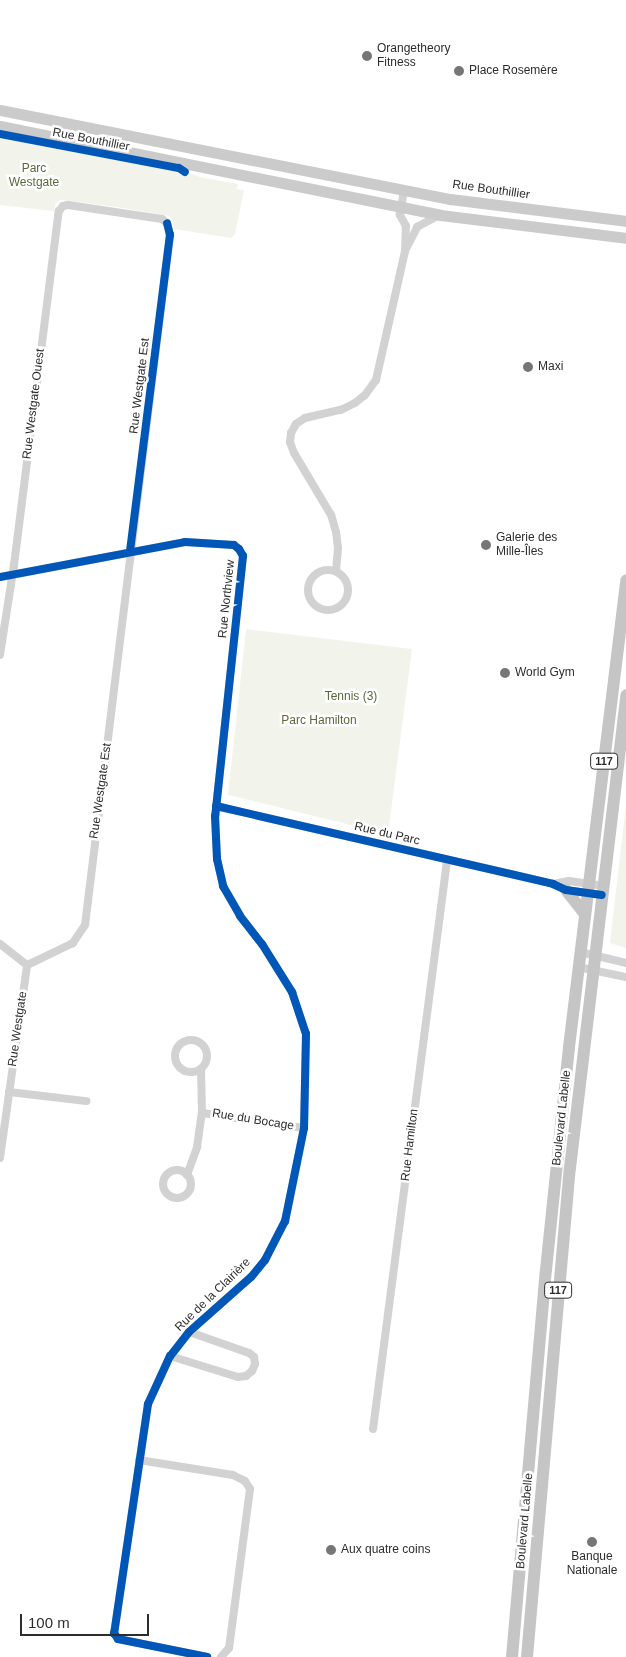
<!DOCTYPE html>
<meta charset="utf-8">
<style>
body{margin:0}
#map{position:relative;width:626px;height:1657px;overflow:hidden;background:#fff;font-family:Arial,sans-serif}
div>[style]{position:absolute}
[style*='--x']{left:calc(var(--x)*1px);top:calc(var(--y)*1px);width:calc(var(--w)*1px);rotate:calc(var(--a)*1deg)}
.green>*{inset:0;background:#f2f4eb}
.street>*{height:8px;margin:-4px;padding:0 4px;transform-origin:4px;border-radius:4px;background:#d2d2d2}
.street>.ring{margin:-4px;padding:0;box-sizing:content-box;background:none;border:8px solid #d2d2d2;border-radius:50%}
.secondary>*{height:11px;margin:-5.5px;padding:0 5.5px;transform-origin:5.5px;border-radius:5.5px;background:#cbcbcb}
.primary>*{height:12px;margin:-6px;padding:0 6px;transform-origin:6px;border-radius:6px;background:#c5c5c5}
.cycleway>*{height:8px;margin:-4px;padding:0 4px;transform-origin:4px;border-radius:4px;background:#0057b8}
.dots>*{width:14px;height:14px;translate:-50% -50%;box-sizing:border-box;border:2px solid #fff;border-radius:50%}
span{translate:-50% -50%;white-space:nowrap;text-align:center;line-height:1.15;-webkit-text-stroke:5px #fff;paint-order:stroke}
.shield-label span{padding:1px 4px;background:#fff;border:1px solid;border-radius:4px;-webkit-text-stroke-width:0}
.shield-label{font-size:11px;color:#2d2d2d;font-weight:700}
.poi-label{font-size:12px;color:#2d2d2d}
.left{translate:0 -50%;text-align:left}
.street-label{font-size:12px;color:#2d2d2d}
.park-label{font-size:12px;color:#5a693b}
.scale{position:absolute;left:20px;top:1614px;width:129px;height:22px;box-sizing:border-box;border:2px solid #2d2d2d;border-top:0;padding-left:6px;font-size:15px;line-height:18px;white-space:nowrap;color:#2d2d2d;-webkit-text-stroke:4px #fff;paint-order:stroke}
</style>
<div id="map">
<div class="green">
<div style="clip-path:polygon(0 136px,10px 138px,12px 141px,13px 139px,23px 140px,178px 170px,186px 173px,187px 172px,200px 177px,238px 184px,237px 189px,244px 190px,235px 234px,231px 238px,174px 229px,173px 221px,169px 216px,117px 207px,61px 200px,56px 203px,54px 211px,0 205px)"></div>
<div style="clip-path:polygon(246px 629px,412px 649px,388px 834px,228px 795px)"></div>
<div style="clip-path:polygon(626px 805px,626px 948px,610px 943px)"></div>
</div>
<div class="street">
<div style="--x:405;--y:251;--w:27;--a:-63"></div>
<div style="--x:417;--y:227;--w:26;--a:-28"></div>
<div class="ring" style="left:308px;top:570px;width:32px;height:32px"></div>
<div style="--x:336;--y:571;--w:23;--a:-85"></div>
<div style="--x:338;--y:548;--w:16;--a:-97"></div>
<div style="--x:336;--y:532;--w:18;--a:-106"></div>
<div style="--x:331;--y:515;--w:72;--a:-120.8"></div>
<div style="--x:294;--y:453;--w:12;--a:-110"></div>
<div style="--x:290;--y:442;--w:9;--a:-84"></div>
<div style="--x:291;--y:433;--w:10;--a:-61"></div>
<div style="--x:296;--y:424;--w:11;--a:-34"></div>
<div style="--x:305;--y:418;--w:37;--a:-13"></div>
<div style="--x:341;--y:410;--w:16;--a:-27"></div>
<div style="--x:355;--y:403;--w:13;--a:-39"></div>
<div style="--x:365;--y:395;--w:19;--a:-54"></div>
<div style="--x:376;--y:380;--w:132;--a:-77.3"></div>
<div style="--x:405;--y:251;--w:25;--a:-88"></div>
<div style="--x:406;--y:226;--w:13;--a:-119"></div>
<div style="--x:400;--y:215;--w:25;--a:-81"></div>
<div style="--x:0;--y:577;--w:188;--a:-10.7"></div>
<div style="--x:185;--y:542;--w:49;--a:3.5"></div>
<div style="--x:234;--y:545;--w:6;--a:39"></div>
<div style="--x:239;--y:549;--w:8;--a:60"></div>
<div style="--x:243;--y:556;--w:262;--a:96.1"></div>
<div style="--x:215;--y:816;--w:43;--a:87.3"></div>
<div style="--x:217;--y:859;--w:28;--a:77"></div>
<div style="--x:223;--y:886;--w:34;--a:60"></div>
<div style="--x:240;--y:916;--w:36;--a:52"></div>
<div style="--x:262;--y:944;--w:57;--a:58"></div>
<div style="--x:292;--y:992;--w:44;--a:71.6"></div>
<div style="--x:306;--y:1034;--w:94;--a:91.2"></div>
<div style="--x:304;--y:1128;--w:95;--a:101.5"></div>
<div style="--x:285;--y:1221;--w:44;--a:117.1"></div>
<div style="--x:265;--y:1260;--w:22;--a:129"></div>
<div style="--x:251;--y:1277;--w:83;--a:138.4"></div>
<div style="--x:189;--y:1332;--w:31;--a:128"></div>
<div style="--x:170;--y:1356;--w:53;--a:114.6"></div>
<div style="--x:148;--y:1404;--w:232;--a:98.4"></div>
<div style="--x:114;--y:1633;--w:7;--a:56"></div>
<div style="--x:118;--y:1639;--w:91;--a:11.4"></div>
<div style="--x:0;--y:655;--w:91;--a:-81.2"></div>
<div style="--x:14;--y:565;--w:357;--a:-82.8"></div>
<div style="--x:59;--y:211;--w:6;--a:-51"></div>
<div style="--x:63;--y:206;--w:5;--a:-11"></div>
<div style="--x:68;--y:205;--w:95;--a:8.5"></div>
<div style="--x:162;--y:219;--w:6;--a:39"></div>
<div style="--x:167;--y:223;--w:12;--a:76"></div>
<div style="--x:170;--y:235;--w:695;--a:97.02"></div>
<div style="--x:85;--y:925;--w:22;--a:124"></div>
<div style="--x:73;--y:943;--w:51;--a:154.4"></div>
<div style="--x:216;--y:806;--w:346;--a:13"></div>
<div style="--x:553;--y:884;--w:14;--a:25"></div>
<div style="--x:566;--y:890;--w:36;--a:8"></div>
<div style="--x:553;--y:884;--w:16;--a:-11"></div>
<div style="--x:569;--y:881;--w:34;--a:8"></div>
<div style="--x:0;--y:944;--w:34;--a:38"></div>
<div style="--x:580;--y:952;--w:47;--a:13.4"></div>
<div style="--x:578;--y:967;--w:49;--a:11.8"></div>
<div class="ring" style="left:175px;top:1040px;width:24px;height:24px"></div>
<div style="--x:9;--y:1092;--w:78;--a:6.7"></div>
<div style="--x:202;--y:1113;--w:103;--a:8.4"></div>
<div style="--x:0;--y:1158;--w:195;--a:-82"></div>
<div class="ring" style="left:163px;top:1170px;width:20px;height:20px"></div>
<div style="--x:187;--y:1175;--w:30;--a:-70"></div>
<div style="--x:197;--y:1147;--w:34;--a:-82"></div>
<div style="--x:202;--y:1113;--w:44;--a:-91.3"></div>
<div style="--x:170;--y:1356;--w:71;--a:17.2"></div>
<div style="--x:238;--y:1377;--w:8;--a:-7"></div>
<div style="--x:246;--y:1376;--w:8;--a:-40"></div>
<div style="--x:252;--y:1371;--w:8;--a:-67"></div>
<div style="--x:255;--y:1364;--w:7;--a:-98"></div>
<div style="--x:254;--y:1357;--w:6;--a:-141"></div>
<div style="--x:249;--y:1353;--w:64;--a:-160.7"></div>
<div style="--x:373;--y:1429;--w:573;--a:-82.58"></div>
<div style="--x:139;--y:1460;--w:95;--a:9.1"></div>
<div style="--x:233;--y:1475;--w:13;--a:27"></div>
<div style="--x:245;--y:1481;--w:9;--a:58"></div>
<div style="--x:250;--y:1489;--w:160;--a:97.5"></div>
<div style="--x:229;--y:1648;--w:12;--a:132"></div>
</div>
<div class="secondary">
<div style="--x:0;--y:110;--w:459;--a:11.2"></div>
<div style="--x:450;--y:199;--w:177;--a:7.1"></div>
<div style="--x:0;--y:126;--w:449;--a:11.4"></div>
<div style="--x:440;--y:215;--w:187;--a:7"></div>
</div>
<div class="primary">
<div style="--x:566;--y:890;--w:31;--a:52"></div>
<div style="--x:512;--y:1657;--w:388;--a:-85"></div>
<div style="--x:546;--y:1270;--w:224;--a:-84.1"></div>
<div style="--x:569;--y:1047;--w:470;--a:-83"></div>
<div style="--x:527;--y:1657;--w:491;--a:-85"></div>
<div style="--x:570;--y:1168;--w:476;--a:-83.2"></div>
</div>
<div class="cycleway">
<div style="--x:0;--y:134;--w:182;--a:10.8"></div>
<div style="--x:179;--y:168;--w:7;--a:34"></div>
<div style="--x:130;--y:551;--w:319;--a:-82.8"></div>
<div style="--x:170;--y:235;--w:12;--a:-104"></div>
<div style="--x:0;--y:577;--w:188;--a:-10.7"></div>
<div style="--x:185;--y:542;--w:49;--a:3.5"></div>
<div style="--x:234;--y:545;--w:6;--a:39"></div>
<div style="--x:239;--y:549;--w:8;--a:60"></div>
<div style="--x:243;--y:556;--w:262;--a:96.1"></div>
<div style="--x:215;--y:816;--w:43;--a:87.3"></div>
<div style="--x:217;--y:859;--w:28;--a:77"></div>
<div style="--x:223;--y:886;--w:34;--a:60"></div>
<div style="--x:240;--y:916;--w:36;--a:52"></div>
<div style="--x:262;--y:944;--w:57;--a:58"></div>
<div style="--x:292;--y:992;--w:44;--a:71.6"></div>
<div style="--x:306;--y:1034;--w:94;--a:91.2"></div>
<div style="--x:304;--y:1128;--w:95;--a:101.5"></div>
<div style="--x:285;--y:1221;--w:44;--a:117.1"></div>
<div style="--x:265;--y:1260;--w:22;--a:129"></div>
<div style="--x:251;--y:1277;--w:83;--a:138.4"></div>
<div style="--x:189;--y:1332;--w:31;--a:128"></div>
<div style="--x:170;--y:1356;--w:53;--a:114.6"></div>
<div style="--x:148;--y:1404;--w:232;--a:98.4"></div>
<div style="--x:114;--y:1633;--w:7;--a:56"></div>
<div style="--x:118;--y:1639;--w:91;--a:11.4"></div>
<div style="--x:216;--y:806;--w:346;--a:13"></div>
<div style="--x:553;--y:884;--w:14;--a:25"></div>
<div style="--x:566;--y:890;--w:36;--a:8"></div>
</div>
<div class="dots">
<div style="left:367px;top:56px;background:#767676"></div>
<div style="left:459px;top:71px;background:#767676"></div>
<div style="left:528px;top:367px;background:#767676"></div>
<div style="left:486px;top:545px;background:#767676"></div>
<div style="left:505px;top:673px;background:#767676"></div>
<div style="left:592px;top:1542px;background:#767676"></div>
<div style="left:331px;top:1550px;background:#767676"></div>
</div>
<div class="shield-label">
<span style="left:604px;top:761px">117</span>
<span style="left:558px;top:1290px">117</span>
</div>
<div class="poi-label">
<span class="left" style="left:377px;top:56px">Orangetheory<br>Fitness</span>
<span class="left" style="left:469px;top:71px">Place Rosemère</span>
<span class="left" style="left:538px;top:367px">Maxi</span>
<span class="left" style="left:496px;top:545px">Galerie des<br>Mille-Îles</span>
<span class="left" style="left:515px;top:673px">World Gym</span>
<span class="left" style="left:341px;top:1550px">Aux quatre coins</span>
<span style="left:592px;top:1564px">Banque<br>Nationale</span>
</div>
<div class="street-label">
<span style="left:91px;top:140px;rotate:11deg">Rue Bouthillier</span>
<span style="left:491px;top:190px;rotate:8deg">Rue Bouthillier</span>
<span style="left:140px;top:386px;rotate:-83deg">Rue Westgate Est</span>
<span style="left:34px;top:404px;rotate:-83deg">Rue Westgate Ouest</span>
<span style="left:227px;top:599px;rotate:-84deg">Rue Northview</span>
<span style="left:101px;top:791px;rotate:-82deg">Rue Westgate Est</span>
<span style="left:387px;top:834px;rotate:13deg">Rue du Parc</span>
<span style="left:18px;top:1029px;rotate:-82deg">Rue Westgate</span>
<span style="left:562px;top:1118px;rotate:-84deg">Boulevard Labelle</span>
<span style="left:253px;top:1120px;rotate:9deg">Rue du Bocage</span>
<span style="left:410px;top:1145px;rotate:-83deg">Rue Hamilton</span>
<span style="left:213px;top:1295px;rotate:-44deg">Rue de la Clairière</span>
<span style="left:525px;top:1521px;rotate:-85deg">Boulevard Labelle</span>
</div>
<div class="park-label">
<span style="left:34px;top:176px">Parc<br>Westgate</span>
<span style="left:351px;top:697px">Tennis (3)</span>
<span style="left:319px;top:721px">Parc Hamilton</span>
</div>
<div class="scale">100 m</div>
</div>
